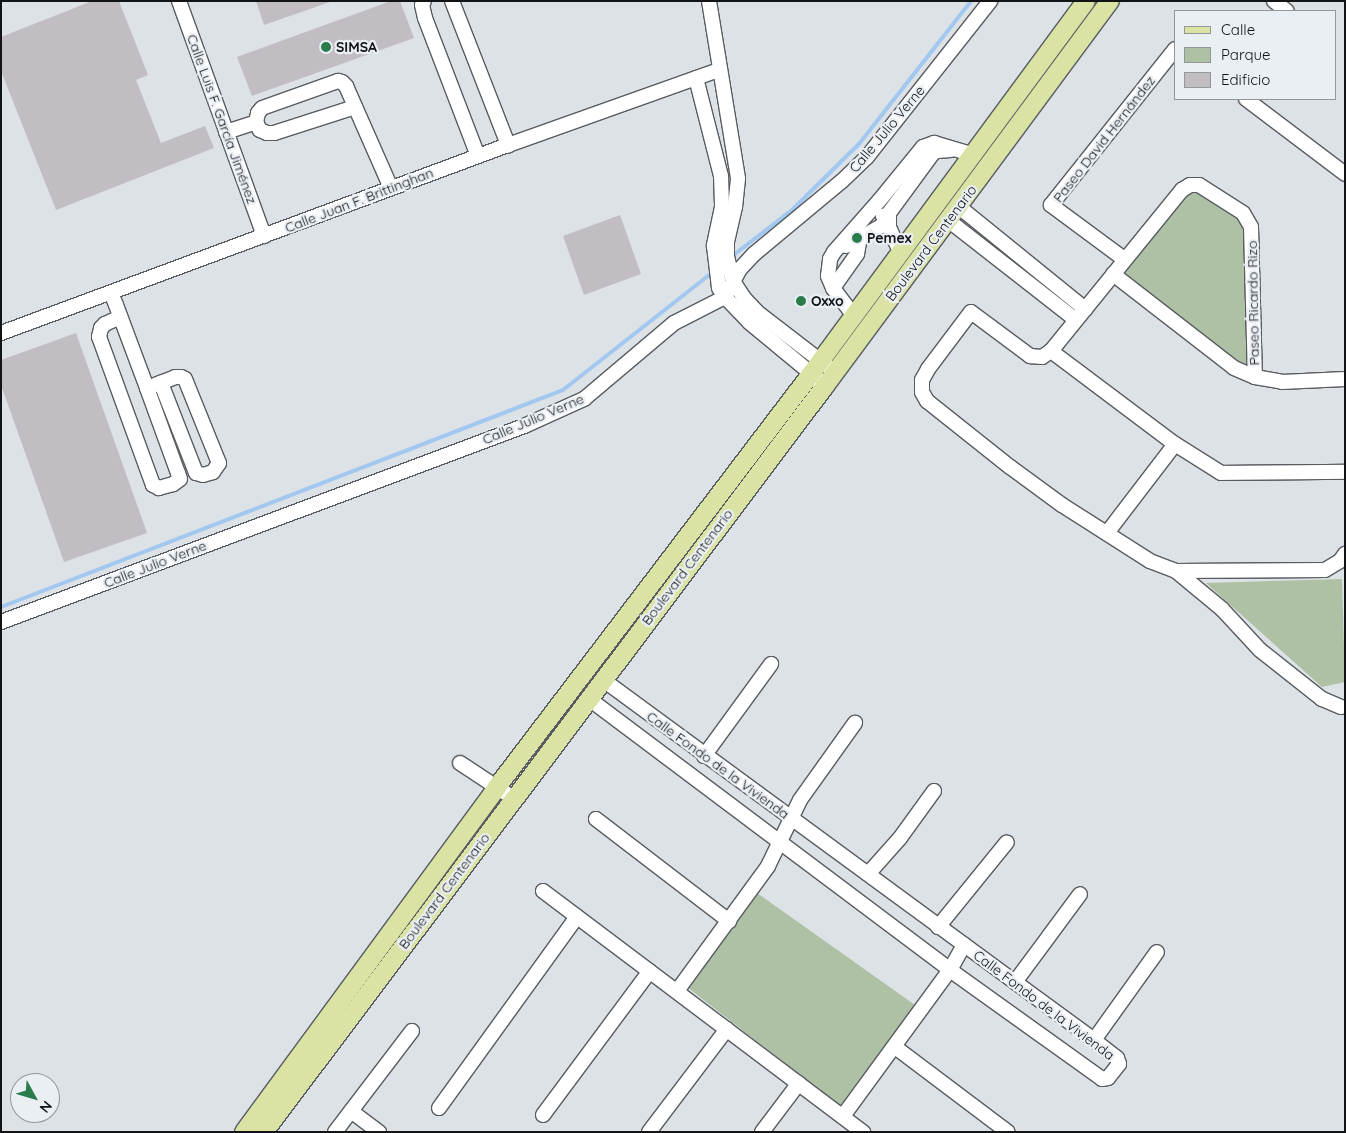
<!DOCTYPE html>
<meta charset="utf-8">
<style>
body{margin:0}
#map{position:relative;width:1346px;height:1133px;overflow:hidden;background:#dde2e7;font-family:Quicksand,sans-serif}
div>[style]{position:absolute}
[style*='--x']{left:calc(var(--x)*1px);top:calc(var(--y)*1px);width:calc(var(--w)*1px);rotate:calc(var(--a)*1deg)}
.green>*{inset:0;background:#aec1a5}
.stream>*{height:4px;margin:-2px;padding:0 2px;transform-origin:2px;border-radius:2px;background:#a3c8f0}
.building>*{inset:0;background:#c2bdc3}
.roads{filter:drop-shadow(1px 0 #585c61) drop-shadow(-1px 0 #585c61) drop-shadow(0 1px #585c61) drop-shadow(0 -1px #585c61)}
.minor>*{height:14px;margin:-7px;padding:0 7px;transform-origin:7px;border-radius:7px;background:#fff}
.major>*{height:18px;margin:-9px;padding:0 9px;transform-origin:9px;border-radius:9px;background:#dae3a4}
.dots>*{width:14px;height:14px;translate:-50% -50%;box-sizing:border-box;border:2px solid #eaeff4;border-radius:50%}
span{translate:-50% -50%;white-space:nowrap;text-align:center;line-height:1.15;-webkit-text-stroke:4.5px #eaeff4;paint-order:stroke}
.poi-label{font-size:14px;color:#111314;font-weight:700}
.left{translate:0 -50%;text-align:left}
.street-label{font-size:14px;color:#111314}
.frame{position:absolute;inset:0;border:2px solid #111314;pointer-events:none}
.legend{position:absolute;left:1174px;top:10px;width:162px;height:90px;box-sizing:border-box;background:#eaeff4;border:1px solid #93979a;margin:0;padding:6px 9px;list-style:none;font-size:15px;color:#111314}
.legend li{display:flex;align-items:center;gap:10px;height:25px}
.legend b{width:25px;border:1px solid #93979a}
.north{position:absolute;left:10px;top:1073px;width:50px;height:50px;box-sizing:border-box;background:#eaeff4;border:1px solid #93979a;border-radius:50%;rotate:129deg;font-size:14px;font-weight:700;line-height:20px;text-align:center;color:#111314}
.north::after{content:'';display:block;margin:auto;width:18px;height:22px;background:#2b7c4d;clip-path:polygon(50% 0,100% 100%,50% 72%,0 100%)}
</style>
<div id="map">
<div class="green">
<div style="clip-path:polygon(1202px 191px,1238px 216px,1247px 228px,1250px 371px,1235px 364px,1121px 274px,1186px 194px)"></div>
<div style="clip-path:polygon(1342px 579px,1345px 682px,1322px 687px,1206px 583px)"></div>
<div style="clip-path:polygon(757px 893px,915px 1005px,840px 1106px,687px 987px)"></div>
</div>
<div class="stream">
<div style="--x:731;--y:257;--w:77;--a:-37.6"></div>
<div style="--x:792;--y:210;--w:94;--a:-44.6"></div>
<div style="--x:859;--y:144;--w:182;--a:-51.9"></div>
<div style="--x:1;--y:607;--w:602;--a:-21.11"></div>
<div style="--x:563;--y:390;--w:192;--a:-38.2"></div>
</div>
<div class="building">
<div style="clip-path:polygon(92px 1px,119px 1px,148px 75px,136px 80px,161px 143px,205px 126px,214px 148px,56px 210px,1px 71px,1px 37px)"></div>
<div style="clip-path:polygon(256px 1px,330px 1px,330px 2px,264px 25px)"></div>
<div style="clip-path:polygon(391px 1px,400px 1px,414px 38px,252px 96px,237px 57px)"></div>
<div style="clip-path:polygon(620px 215px,641px 274px,584px 295px,563px 236px)"></div>
<div style="clip-path:polygon(76px 333px,147px 533px,64px 562px,1px 385px,1px 360px)"></div>
</div>
<div class="roads">
<div class="minor">
<div style="--x:179;--y:1;--w:250;--a:70.1"></div>
<div style="--x:424;--y:1;--w:4;--a:117"></div>
<div style="--x:422;--y:5;--w:13;--a:77"></div>
<div style="--x:425;--y:18;--w:148;--a:69"></div>
<div style="--x:452;--y:1;--w:155;--a:68.7"></div>
<div style="--x:709;--y:1;--w:180;--a:80.7"></div>
<div style="--x:738;--y:179;--w:28;--a:96"></div>
<div style="--x:735;--y:207;--w:37;--a:103"></div>
<div style="--x:727;--y:243;--w:13;--a:90"></div>
<div style="--x:727;--y:256;--w:26;--a:77"></div>
<div style="--x:733;--y:281;--w:20;--a:57"></div>
<div style="--x:744;--y:298;--w:19;--a:47"></div>
<div style="--x:757;--y:312;--w:98;--a:37.6"></div>
<div style="--x:1274;--y:1;--w:16;--a:38"></div>
<div style="--x:696;--y:78;--w:101;--a:75.7"></div>
<div style="--x:721;--y:176;--w:31;--a:88"></div>
<div style="--x:722;--y:207;--w:40;--a:102"></div>
<div style="--x:714;--y:246;--w:42;--a:83.2"></div>
<div style="--x:719;--y:288;--w:11;--a:56"></div>
<div style="--x:725;--y:297;--w:35;--a:46"></div>
<div style="--x:749;--y:322;--w:91;--a:39.6"></div>
<div style="--x:1246;--y:99;--w:124;--a:37.1"></div>
<div style="--x:355;--y:107;--w:85;--a:162.2"></div>
<div style="--x:274;--y:133;--w:7;--a:180"></div>
<div style="--x:267;--y:133;--w:8;--a:-157"></div>
<div style="--x:260;--y:130;--w:9;--a:-117"></div>
<div style="--x:256;--y:122;--w:9;--a:-77"></div>
<div style="--x:258;--y:113;--w:6;--a:-51"></div>
<div style="--x:262;--y:108;--w:81;--a:-19.6"></div>
<div style="--x:338;--y:81;--w:4;--a:14"></div>
<div style="--x:342;--y:82;--w:6;--a:45"></div>
<div style="--x:346;--y:86;--w:111;--a:66.2"></div>
<div style="--x:226;--y:132;--w:32;--a:-18"></div>
<div style="--x:958;--y:206;--w:164;--a:39"></div>
<div style="--x:948;--y:220;--w:162;--a:38"></div>
<div style="--x:846;--y:246;--w:48;--a:-29.7"></div>
<div style="--x:888;--y:222;--w:8;--a:-130"></div>
<div style="--x:901;--y:254;--w:30;--a:-114"></div>
<div style="--x:889;--y:227;--w:14;--a:-90"></div>
<div style="--x:889;--y:213;--w:74;--a:-53.7"></div>
<div style="--x:933;--y:153;--w:4;--a:-27"></div>
<div style="--x:937;--y:151;--w:14;--a:-4"></div>
<div style="--x:1124;--y:259;--w:91;--a:-143.5"></div>
<div style="--x:1051;--y:205;--w:199;--a:-51.5"></div>
<div style="--x:1113;--y:274;--w:153;--a:37.8"></div>
<div style="--x:1234;--y:368;--w:23;--a:23"></div>
<div style="--x:1255;--y:377;--w:27;--a:10"></div>
<div style="--x:1282;--y:382;--w:63;--a:-2.7"></div>
<div style="--x:833;--y:288;--w:42;--a:-54.8"></div>
<div style="--x:857;--y:254;--w:17;--a:-80"></div>
<div style="--x:111;--y:293;--w:13;--a:67"></div>
<div style="--x:116;--y:305;--w:89;--a:69.5"></div>
<div style="--x:147;--y:388;--w:90;--a:70"></div>
<div style="--x:178;--y:473;--w:6;--a:72"></div>
<div style="--x:180;--y:479;--w:9;--a:144"></div>
<div style="--x:173;--y:484;--w:15;--a:164"></div>
<div style="--x:159;--y:488;--w:7;--a:-153"></div>
<div style="--x:153;--y:485;--w:158;--a:-110"></div>
<div style="--x:99;--y:337;--w:9;--a:-77"></div>
<div style="--x:101;--y:328;--w:6;--a:-45"></div>
<div style="--x:105;--y:324;--w:17;--a:-25"></div>
<div style="--x:854;--y:316;--w:35;--a:-127"></div>
<div style="--x:833;--y:288;--w:13;--a:-113"></div>
<div style="--x:828;--y:276;--w:17;--a:-83"></div>
<div style="--x:830;--y:259;--w:8;--a:-60"></div>
<div style="--x:834;--y:252;--w:68;--a:-48.6"></div>
<div style="--x:879;--y:201;--w:70;--a:-50.8"></div>
<div style="--x:923;--y:147;--w:12;--a:-20"></div>
<div style="--x:934;--y:143;--w:42;--a:16.7"></div>
<div style="--x:1;--y:333;--w:541;--a:-20.35"></div>
<div style="--x:508;--y:145;--w:224;--a:-19.6"></div>
<div style="--x:1051;--y:351;--w:208;--a:-50.9"></div>
<div style="--x:1182;--y:190;--w:9;--a:-32"></div>
<div style="--x:1190;--y:185;--w:9;--a:0"></div>
<div style="--x:1199;--y:185;--w:52;--a:32.5"></div>
<div style="--x:1243;--y:213;--w:16;--a:60"></div>
<div style="--x:1251;--y:227;--w:150;--a:88.5"></div>
<div style="--x:147;--y:388;--w:30;--a:-21"></div>
<div style="--x:175;--y:377;--w:6;--a:0"></div>
<div style="--x:181;--y:377;--w:4;--a:27"></div>
<div style="--x:185;--y:379;--w:91;--a:68"></div>
<div style="--x:219;--y:463;--w:11;--a:124"></div>
<div style="--x:213;--y:472;--w:10;--a:163"></div>
<div style="--x:203;--y:475;--w:7;--a:-164"></div>
<div style="--x:196;--y:473;--w:97;--a:-111.3"></div>
<div style="--x:1107;--y:533;--w:112;--a:-52.6"></div>
<div style="--x:1176;--y:571;--w:149;--a:-0.4"></div>
<div style="--x:1325;--y:570;--w:17;--a:-31"></div>
<div style="--x:1340;--y:561;--w:9;--a:-54"></div>
<div style="--x:1;--y:622;--w:559;--a:-20.54"></div>
<div style="--x:524;--y:426;--w:66;--a:-24.2"></div>
<div style="--x:584;--y:399;--w:118;--a:-40.2"></div>
<div style="--x:674;--y:323;--w:57;--a:-27"></div>
<div style="--x:725;--y:297;--w:32;--a:-62"></div>
<div style="--x:740;--y:269;--w:21;--a:-47"></div>
<div style="--x:754;--y:254;--w:114;--a:-39.7"></div>
<div style="--x:842;--y:181;--w:35;--a:-44"></div>
<div style="--x:867;--y:157;--w:199;--a:-51.7"></div>
<div style="--x:588;--y:698;--w:453;--a:36.9"></div>
<div style="--x:950;--y:970;--w:187;--a:35.6"></div>
<div style="--x:1102;--y:1079;--w:6;--a:-9"></div>
<div style="--x:1108;--y:1078;--w:18;--a:-52"></div>
<div style="--x:1119;--y:1064;--w:6;--a:-108"></div>
<div style="--x:1117;--y:1058;--w:29;--a:-142"></div>
<div style="--x:1094;--y:1040;--w:610;--a:-143.73"></div>
<div style="--x:1341;--y:707;--w:21;--a:-157"></div>
<div style="--x:1322;--y:699;--w:79;--a:-141.7"></div>
<div style="--x:1260;--y:650;--w:56;--a:-132.8"></div>
<div style="--x:1222;--y:609;--w:60;--a:-140.4"></div>
<div style="--x:1176;--y:571;--w:28;--a:-159"></div>
<div style="--x:1150;--y:561;--w:104;--a:-147.5"></div>
<div style="--x:1062;--y:505;--w:64;--a:-143.8"></div>
<div style="--x:1010;--y:467;--w:106;--a:-141.5"></div>
<div style="--x:927;--y:401;--w:10;--a:-119"></div>
<div style="--x:922;--y:392;--w:12;--a:-90"></div>
<div style="--x:922;--y:380;--w:13;--a:-61"></div>
<div style="--x:928;--y:369;--w:71;--a:-53"></div>
<div style="--x:971;--y:312;--w:74;--a:36.7"></div>
<div style="--x:1030;--y:356;--w:12;--a:5"></div>
<div style="--x:1042;--y:357;--w:11;--a:-34"></div>
<div style="--x:1051;--y:351;--w:155;--a:36.9"></div>
<div style="--x:1175;--y:444;--w:54;--a:32.2"></div>
<div style="--x:1221;--y:473;--w:124;--a:-0.5"></div>
<div style="--x:704;--y:756;--w:114;--a:-53.9"></div>
<div style="--x:460;--y:763;--w:64;--a:33.4"></div>
<div style="--x:596;--y:819;--w:168;--a:37.5"></div>
<div style="--x:868;--y:874;--w:48;--a:-48.4"></div>
<div style="--x:900;--y:838;--w:58;--a:-54.1"></div>
<div style="--x:543;--y:891;--w:401;--a:37"></div>
<div style="--x:938;--y:927;--w:109;--a:-50.9"></div>
<div style="--x:1015;--y:982;--w:109;--a:-53.5"></div>
<div style="--x:677;--y:991;--w:155;--a:-53.9"></div>
<div style="--x:768;--y:866;--w:73;--a:-64.1"></div>
<div style="--x:800;--y:800;--w:95;--a:-54.5"></div>
<div style="--x:1094;--y:1040;--w:108;--a:-54.4"></div>
<div style="--x:895;--y:1047;--w:141;--a:37"></div>
<div style="--x:439;--y:1108;--w:236;--a:-54.2"></div>
<div style="--x:351;--y:1111;--w:35;--a:37"></div>
<div style="--x:543;--y:1115;--w:179;--a:-53.4"></div>
<div style="--x:843;--y:1116;--w:181;--a:-53.8"></div>
<div style="--x:950;--y:970;--w:29;--a:-61"></div>
<div style="--x:335;--y:1132;--w:127;--a:-52.7"></div>
<div style="--x:649;--y:1132;--w:129;--a:-52.9"></div>
<div style="--x:762;--y:1132;--w:61;--a:-52.9"></div>
</div>
<div class="major">
<div style="--x:244;--y:1132;--w:428;--a:-53.7"></div>
<div style="--x:497;--y:787;--w:519;--a:-52.75"></div>
<div style="--x:811;--y:374;--w:463;--a:-53.6"></div>
<div style="--x:264;--y:1132;--w:933;--a:-53.06"></div>
<div style="--x:825;--y:386;--w:479;--a:-53.5"></div>
</div>
</div>
<div class="dots">
<div style="left:326px;top:47px;background:#2b7c4d"></div>
<div style="left:857px;top:238px;background:#2b7c4d"></div>
<div style="left:801px;top:301px;background:#2b7c4d"></div>
</div>
<div class="poi-label">
<span class="left" style="left:336px;top:47px">SIMSA</span>
<span class="left" style="left:867px;top:238px">Pemex</span>
<span class="left" style="left:811px;top:301px">Oxxo</span>
</div>
<div class="street-label">
<span style="left:222px;top:119px;rotate:70deg">Calle Luis F. García Jiménez</span>
<span style="left:887px;top:129px;rotate:-50deg">Calle Julio Verne</span>
<span style="left:1104px;top:139px;rotate:-52deg">Paseo David Hernández</span>
<span style="left:359px;top:200px;rotate:-21deg">Calle Juan F. Brittinghan</span>
<span style="left:931px;top:243px;rotate:-53deg">Boulevard Centenario</span>
<span style="left:1253px;top:303px;rotate:-91deg">Paseo Ricardo Rizo</span>
<span style="left:533px;top:419px;rotate:-23deg">Calle Julio Verne</span>
<span style="left:155px;top:564px;rotate:-21deg">Calle Julio Verne</span>
<span style="left:687px;top:567px;rotate:-53deg">Boulevard Centenario</span>
<span style="left:718px;top:765px;rotate:36deg">Calle Fondo de la Vivienda</span>
<span style="left:444px;top:891px;rotate:-53deg">Boulevard Centenario</span>
<span style="left:1044px;top:1005px;rotate:37deg">Calle Fondo de la Vivienda</span>
</div>
<div class="frame"></div>
<ul class="legend">
<li><b style="height:6px;background:#dae3a4"></b>Calle</li>
<li><b style="height:14px;background:#aec1a5"></b>Parque</li>
<li><b style="height:14px;background:#c2bdc3"></b>Edificio</li>
</ul>
<div class="north">N</div>
</div>
